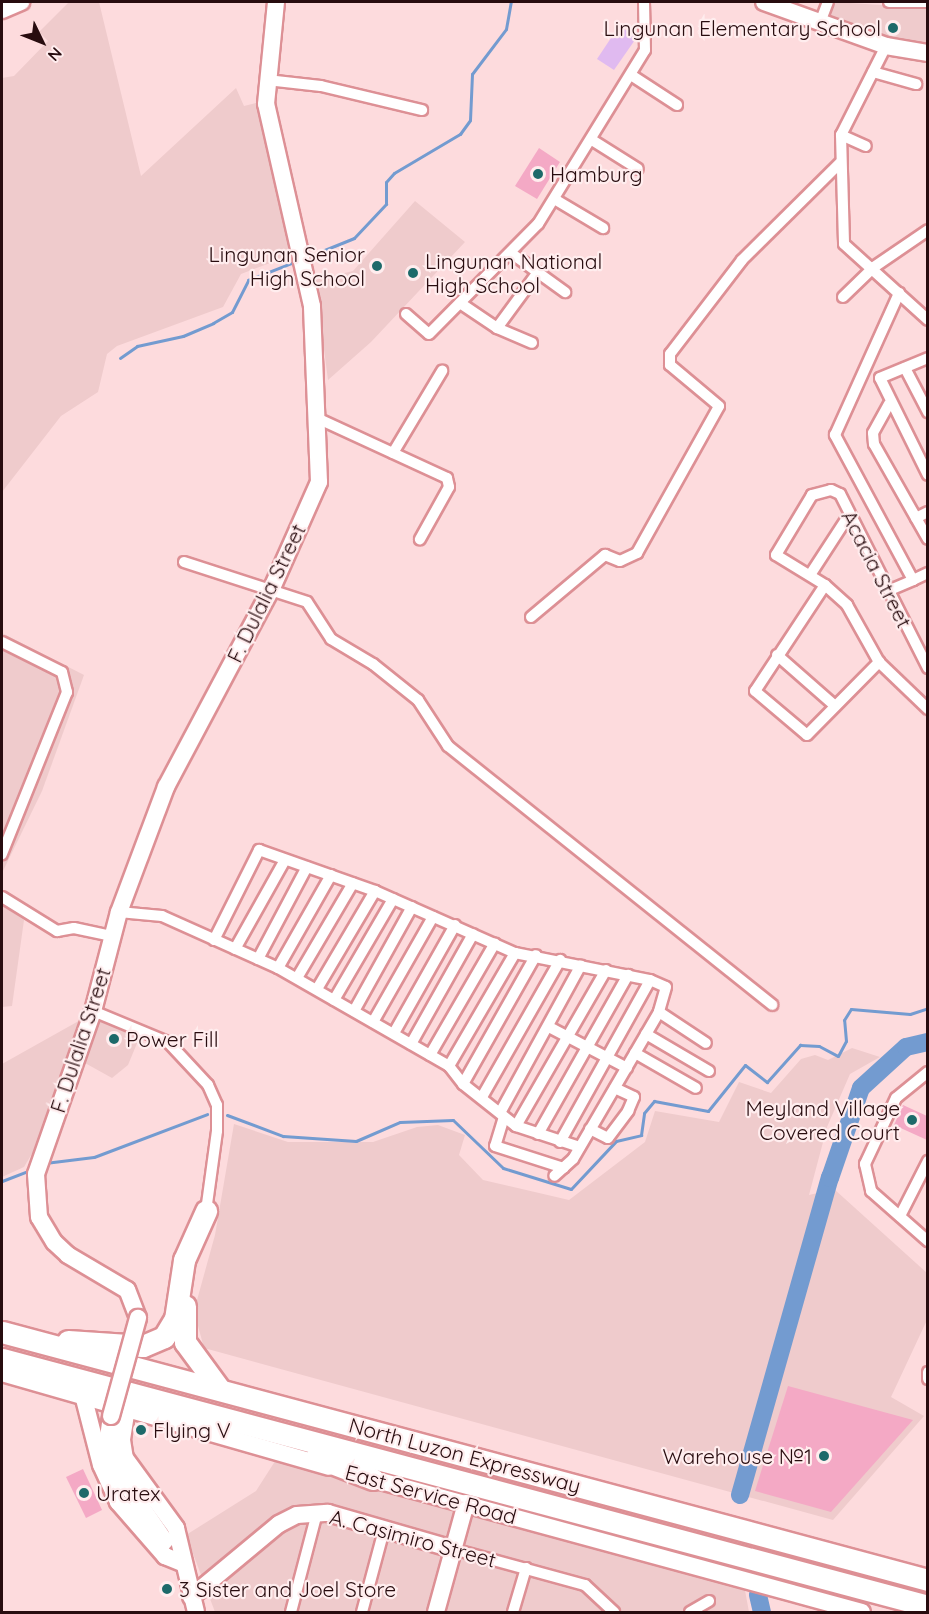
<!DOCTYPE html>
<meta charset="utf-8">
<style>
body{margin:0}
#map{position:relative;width:929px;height:1614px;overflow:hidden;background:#fddbdd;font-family:Quicksand,sans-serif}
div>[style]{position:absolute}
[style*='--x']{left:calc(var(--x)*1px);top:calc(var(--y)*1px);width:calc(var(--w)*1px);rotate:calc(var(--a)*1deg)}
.built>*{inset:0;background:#efcbcc}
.green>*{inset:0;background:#e0baf0}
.stream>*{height:3px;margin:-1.5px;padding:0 1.5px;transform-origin:1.5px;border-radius:1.5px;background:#739bd0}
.river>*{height:18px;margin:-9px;padding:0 9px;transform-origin:9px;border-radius:9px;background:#739bd0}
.building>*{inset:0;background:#f4a9c5}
.roads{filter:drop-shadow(2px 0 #dd9095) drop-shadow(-2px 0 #dd9095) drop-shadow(0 2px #dd9095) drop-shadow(0 -2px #dd9095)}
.street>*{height:10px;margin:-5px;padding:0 5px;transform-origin:5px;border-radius:5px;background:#fff}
.secondary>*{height:16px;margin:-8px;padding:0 8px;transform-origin:8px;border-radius:8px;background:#fff}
.highway>*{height:21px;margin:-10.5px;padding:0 10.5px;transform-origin:10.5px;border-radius:10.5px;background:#fff}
.bridges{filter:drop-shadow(2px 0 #dd9095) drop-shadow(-2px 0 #dd9095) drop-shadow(0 2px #dd9095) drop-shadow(0 -2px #dd9095)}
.secondary-bridge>*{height:16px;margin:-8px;padding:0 8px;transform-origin:8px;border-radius:8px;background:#fff}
.dots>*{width:16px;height:16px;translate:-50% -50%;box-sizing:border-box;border:3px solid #ffedee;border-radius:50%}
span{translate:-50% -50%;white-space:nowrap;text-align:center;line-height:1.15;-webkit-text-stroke:4.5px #ffedee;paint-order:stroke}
.poi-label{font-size:21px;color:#280c0f}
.right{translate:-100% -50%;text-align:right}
.left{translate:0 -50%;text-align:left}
.street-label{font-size:21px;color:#280c0f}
.frame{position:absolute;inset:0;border:3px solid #280c0f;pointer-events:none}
.north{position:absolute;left:12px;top:12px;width:60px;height:60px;-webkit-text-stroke:4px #ffedee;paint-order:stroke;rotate:133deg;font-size:16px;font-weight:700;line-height:24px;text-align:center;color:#280c0f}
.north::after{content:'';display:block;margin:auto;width:21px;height:27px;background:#280c0f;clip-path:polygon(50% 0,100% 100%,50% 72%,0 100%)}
</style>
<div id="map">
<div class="built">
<div style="clip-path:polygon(69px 2px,99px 2px,141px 176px,236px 88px,244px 106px,260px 102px,294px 254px,241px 274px,223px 307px,117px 346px,107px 354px,98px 392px,61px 416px,2px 492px,2px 78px,14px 76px,48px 41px,39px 32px)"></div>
<div style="clip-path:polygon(834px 2px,927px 8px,927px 48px,890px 41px,827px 15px)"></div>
<div style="clip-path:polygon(415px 201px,465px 242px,371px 342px,328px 380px,315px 280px,353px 271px)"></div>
<div style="clip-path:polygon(2px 633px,84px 675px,42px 791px,2px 873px)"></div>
<div style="clip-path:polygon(2px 905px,24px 920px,12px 1006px,2px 1007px)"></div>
<div style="clip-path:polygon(84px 1018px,33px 1152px,24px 1167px,2px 1177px,2px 1064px)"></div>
<div style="clip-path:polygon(100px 1020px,140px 1036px,128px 1065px,112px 1078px,85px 1063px)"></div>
<div style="clip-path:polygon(852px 1048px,880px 1057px,850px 1074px,827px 1127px,809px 1195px,834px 1189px,927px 1273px,927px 1320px,891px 1397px,924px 1416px,833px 1520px,204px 1348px,194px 1311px,215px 1235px,234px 1124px,288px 1142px,373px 1142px,417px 1127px,438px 1125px,465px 1135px,459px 1155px,483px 1180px,569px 1200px,645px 1142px,655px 1111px,719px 1122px,739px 1082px,771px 1093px,801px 1059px,815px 1055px,828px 1060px)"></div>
<div style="clip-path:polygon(279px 1455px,744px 1585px,749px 1612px,215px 1612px,186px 1535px,256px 1491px)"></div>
</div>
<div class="green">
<div style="clip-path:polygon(619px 26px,637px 37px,614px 70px,597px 59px)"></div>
</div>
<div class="stream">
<div style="--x:317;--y:253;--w:40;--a:-22"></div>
<div style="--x:354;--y:238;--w:47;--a:-46.7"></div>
<div style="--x:386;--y:204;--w:22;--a:-90"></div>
<div style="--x:386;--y:182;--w:12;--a:-48"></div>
<div style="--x:394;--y:173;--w:77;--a:-30.6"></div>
<div style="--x:460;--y:134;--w:17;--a:-54"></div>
<div style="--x:470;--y:120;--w:46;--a:-87.5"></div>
<div style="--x:472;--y:74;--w:56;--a:-52.9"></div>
<div style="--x:506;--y:29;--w:27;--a:-80"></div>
<div style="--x:120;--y:358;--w:21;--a:-35"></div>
<div style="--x:137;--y:346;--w:47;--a:-12.3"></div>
<div style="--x:183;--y:336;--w:33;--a:-23"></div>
<div style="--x:213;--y:323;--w:22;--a:-30"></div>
<div style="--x:232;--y:312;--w:36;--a:-63"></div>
<div style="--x:248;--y:280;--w:49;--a:-21.4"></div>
<div style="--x:227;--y:1115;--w:60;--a:20.6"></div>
<div style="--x:283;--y:1136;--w:73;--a:3.9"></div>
<div style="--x:356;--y:1141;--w:48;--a:-23.4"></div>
<div style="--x:400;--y:1122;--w:53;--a:-2.2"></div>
<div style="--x:453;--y:1120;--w:69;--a:43.8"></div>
<div style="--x:503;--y:1168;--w:71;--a:17.2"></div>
<div style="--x:571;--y:1189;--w:66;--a:-46.8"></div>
<div style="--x:616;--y:1141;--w:26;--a:-13"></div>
<div style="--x:641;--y:1135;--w:22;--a:-82"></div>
<div style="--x:644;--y:1113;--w:16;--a:-50"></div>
<div style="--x:654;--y:1101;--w:55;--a:10.5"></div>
<div style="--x:708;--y:1111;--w:59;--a:-51.2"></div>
<div style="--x:745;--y:1065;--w:28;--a:38"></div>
<div style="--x:767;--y:1082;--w:50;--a:-48.3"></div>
<div style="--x:800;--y:1045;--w:19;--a:3"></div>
<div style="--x:819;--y:1046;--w:21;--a:28"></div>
<div style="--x:838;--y:1056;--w:17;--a:-62"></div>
<div style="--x:846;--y:1041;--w:21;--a:-95"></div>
<div style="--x:844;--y:1020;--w:13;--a:-58"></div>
<div style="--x:851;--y:1009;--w:59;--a:4.8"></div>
<div style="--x:910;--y:1014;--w:19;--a:-18"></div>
<div style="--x:45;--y:1163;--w:49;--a:-7"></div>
<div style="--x:94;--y:1157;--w:121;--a:-20.8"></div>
<div style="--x:2;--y:1181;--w:26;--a:-21"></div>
</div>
<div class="river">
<div style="--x:740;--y:1495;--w:330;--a:-74.2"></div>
<div style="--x:830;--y:1178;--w:95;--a:-71"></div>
<div style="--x:861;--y:1088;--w:61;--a:-42.3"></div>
<div style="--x:906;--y:1047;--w:23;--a:-13"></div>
<div style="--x:758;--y:1595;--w:17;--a:77"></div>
</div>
<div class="building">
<div style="clip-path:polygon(539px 148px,560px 162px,537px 199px,515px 186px)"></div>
<div style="clip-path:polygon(903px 1105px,927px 1116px,927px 1140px,894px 1125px)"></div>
<div style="clip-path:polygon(788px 1386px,913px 1420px,831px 1512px,755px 1491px)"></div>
<div style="clip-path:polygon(83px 1469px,102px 1510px,86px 1518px,66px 1477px)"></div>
</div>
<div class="roads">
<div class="street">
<div style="--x:889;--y:2;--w:39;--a:0"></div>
<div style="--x:821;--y:20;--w:19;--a:-69"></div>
<div style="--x:886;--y:46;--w:100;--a:116.8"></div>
<div style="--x:841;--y:135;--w:109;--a:88.4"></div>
<div style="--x:844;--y:244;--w:113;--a:42.1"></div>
<div style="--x:873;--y:72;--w:45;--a:15.6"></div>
<div style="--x:631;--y:75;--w:55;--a:33.1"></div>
<div style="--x:267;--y:80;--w:54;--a:6.3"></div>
<div style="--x:321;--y:86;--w:104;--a:13.4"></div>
<div style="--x:841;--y:135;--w:27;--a:24"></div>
<div style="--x:592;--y:140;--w:54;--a:32.2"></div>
<div style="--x:556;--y:200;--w:55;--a:30.8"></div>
<div style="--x:511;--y:253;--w:67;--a:35.8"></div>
<div style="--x:843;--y:297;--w:43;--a:-44.1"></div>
<div style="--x:874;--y:267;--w:65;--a:-34.4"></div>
<div style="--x:460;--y:303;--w:45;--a:34"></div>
<div style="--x:497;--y:328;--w:38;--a:23"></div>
<div style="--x:406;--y:314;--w:30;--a:41"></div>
<div style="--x:429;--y:334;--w:155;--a:-45.3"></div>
<div style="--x:538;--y:224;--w:204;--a:-58.4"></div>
<div style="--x:645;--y:50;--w:48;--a:-91.2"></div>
<div style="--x:497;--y:328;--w:66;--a:-53.7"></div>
<div style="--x:928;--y:358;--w:52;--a:157.4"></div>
<div style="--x:880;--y:378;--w:108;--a:63.7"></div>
<div style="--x:905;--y:368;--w:50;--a:62.4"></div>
<div style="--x:889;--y:404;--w:33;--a:119"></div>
<div style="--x:873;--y:433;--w:11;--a:85"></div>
<div style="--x:874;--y:444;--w:109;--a:60.4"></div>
<div style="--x:319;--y:419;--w:141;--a:24.7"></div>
<div style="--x:447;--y:478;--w:9;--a:77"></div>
<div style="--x:449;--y:487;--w:60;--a:119.1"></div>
<div style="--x:393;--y:453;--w:96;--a:-59.1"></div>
<div style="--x:916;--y:518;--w:13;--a:-27"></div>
<div style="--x:184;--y:562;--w:129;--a:18"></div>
<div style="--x:307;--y:602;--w:44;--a:57"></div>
<div style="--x:331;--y:639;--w:49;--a:30.8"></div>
<div style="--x:373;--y:664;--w:58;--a:38.7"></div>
<div style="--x:418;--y:700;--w:55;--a:56.9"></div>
<div style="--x:448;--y:746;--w:415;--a:38.6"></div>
<div style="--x:810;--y:575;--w:72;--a:-57"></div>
<div style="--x:913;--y:580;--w:17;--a:-25"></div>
<div style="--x:825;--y:585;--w:127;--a:123.4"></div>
<div style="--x:755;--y:691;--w:68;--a:40.2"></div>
<div style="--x:807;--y:735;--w:103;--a:-45.4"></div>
<div style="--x:890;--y:590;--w:25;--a:-23"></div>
<div style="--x:913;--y:580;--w:165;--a:-118.3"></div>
<div style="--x:835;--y:435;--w:156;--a:-65.7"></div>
<div style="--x:531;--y:617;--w:97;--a:-40"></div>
<div style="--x:605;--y:555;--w:16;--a:22"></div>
<div style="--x:620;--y:561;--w:19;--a:-25"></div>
<div style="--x:637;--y:553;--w:168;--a:-60.8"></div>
<div style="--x:719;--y:406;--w:64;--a:-140.1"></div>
<div style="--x:670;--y:365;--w:11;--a:-90"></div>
<div style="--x:670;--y:354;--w:118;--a:-52.5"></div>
<div style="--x:742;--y:260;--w:138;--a:-44.7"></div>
<div style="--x:2;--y:642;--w:67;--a:26.6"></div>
<div style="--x:62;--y:672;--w:21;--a:76"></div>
<div style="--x:67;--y:692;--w:175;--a:111.9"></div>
<div style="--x:777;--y:655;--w:77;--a:41.3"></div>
<div style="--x:928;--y:668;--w:195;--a:-116.8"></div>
<div style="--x:840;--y:494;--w:10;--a:-156"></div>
<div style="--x:831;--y:490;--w:20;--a:165"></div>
<div style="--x:812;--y:495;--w:70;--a:121"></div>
<div style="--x:776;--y:555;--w:57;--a:31.5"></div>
<div style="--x:825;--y:585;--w:30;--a:42"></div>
<div style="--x:847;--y:605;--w:65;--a:60.7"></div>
<div style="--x:879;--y:662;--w:68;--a:43.8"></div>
<div style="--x:2;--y:897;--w:65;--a:31.7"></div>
<div style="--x:57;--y:931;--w:17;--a:-10"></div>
<div style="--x:74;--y:928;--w:39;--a:12"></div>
<div style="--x:119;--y:912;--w:43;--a:5.3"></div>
<div style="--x:162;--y:916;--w:127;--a:24.1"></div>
<div style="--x:278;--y:968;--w:197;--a:29.8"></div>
<div style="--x:449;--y:1066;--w:23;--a:52"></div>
<div style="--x:463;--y:1084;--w:68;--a:38.4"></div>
<div style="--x:516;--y:1126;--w:67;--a:18.2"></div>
<div style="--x:214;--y:940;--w:101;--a:-63.4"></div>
<div style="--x:259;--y:850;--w:123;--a:19.5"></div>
<div style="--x:375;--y:891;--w:153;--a:23.9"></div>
<div style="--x:515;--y:953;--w:138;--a:11.3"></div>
<div style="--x:650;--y:980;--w:17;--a:24"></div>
<div style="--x:666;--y:987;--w:26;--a:106"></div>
<div style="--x:659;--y:1012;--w:170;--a:120.3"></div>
<div style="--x:573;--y:1159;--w:25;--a:138"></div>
<div style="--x:235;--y:949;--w:102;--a:-60.7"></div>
<div style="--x:258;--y:959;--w:104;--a:-62"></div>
<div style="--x:278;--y:968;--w:107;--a:-60.3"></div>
<div style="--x:297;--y:978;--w:110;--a:-59.5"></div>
<div style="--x:317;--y:989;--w:114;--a:-59.4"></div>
<div style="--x:334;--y:1000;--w:117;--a:-59.7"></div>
<div style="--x:93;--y:1011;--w:81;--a:22.5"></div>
<div style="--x:168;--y:1042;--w:59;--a:47.1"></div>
<div style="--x:208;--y:1085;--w:22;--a:66"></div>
<div style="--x:217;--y:1105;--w:26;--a:90"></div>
<div style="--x:217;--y:1131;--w:81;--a:97.8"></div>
<div style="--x:354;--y:1011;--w:119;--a:-60.9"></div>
<div style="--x:659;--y:1012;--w:56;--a:33.4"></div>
<div style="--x:373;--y:1022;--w:121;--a:-60.3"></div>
<div style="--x:549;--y:1027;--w:88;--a:27.7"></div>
<div style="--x:394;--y:1033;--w:124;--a:-60.5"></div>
<div style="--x:646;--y:1034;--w:73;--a:30.4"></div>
<div style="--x:411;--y:1044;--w:126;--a:-60.6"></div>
<div style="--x:635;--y:1053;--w:70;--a:29.8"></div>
<div style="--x:430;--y:1055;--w:129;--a:-59.9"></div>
<div style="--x:449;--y:1066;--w:131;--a:-59.7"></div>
<div style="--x:928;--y:1072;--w:41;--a:140.9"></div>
<div style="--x:896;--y:1098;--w:73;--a:115.2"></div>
<div style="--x:865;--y:1164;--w:28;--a:77"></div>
<div style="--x:871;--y:1191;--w:76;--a:41.3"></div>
<div style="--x:463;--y:1084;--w:148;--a:-60.5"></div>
<div style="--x:482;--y:1097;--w:158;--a:-60.3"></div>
<div style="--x:501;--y:1111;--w:166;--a:-61.3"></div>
<div style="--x:504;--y:1117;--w:30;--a:107"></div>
<div style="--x:495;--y:1146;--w:72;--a:17.7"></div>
<div style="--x:516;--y:1126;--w:180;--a:-60"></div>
<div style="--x:590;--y:1129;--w:20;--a:27"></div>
<div style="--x:608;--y:1138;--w:34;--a:-53"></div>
<div style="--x:628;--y:1111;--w:15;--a:-67"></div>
<div style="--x:634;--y:1097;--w:21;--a:-155"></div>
<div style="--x:538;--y:1134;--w:183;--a:-60.5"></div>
<div style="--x:560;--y:1142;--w:185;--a:-60.9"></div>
<div style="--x:900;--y:1216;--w:62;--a:-63"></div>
<div style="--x:928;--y:1372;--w:7;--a:90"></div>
<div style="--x:453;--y:1549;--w:137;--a:15.3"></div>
<div style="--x:585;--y:1585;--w:40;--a:43"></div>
<div style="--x:291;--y:1612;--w:102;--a:-75.3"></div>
<div style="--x:362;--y:1612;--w:85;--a:-75"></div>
<div style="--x:513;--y:1612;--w:46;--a:-73.5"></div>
<div style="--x:690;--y:1612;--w:22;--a:-30"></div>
</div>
<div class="secondary">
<div style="--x:764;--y:2;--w:130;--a:19.8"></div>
<div style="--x:886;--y:46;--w:43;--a:9.5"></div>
<div style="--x:2;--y:10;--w:21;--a:-23"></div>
<div style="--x:138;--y:1318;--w:30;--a:-111"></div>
<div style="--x:127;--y:1290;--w:69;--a:-149.3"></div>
<div style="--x:68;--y:1255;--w:19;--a:-137"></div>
<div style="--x:54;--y:1242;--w:29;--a:-121"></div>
<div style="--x:39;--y:1217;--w:43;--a:-94"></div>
<div style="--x:36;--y:1174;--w:173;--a:-70.7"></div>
<div style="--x:93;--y:1011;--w:102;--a:-75.3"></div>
<div style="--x:119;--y:912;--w:134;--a:-69.4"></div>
<div style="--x:166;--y:787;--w:225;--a:-62"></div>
<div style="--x:272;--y:588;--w:116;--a:-66.1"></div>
<div style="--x:319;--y:482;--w:176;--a:-92.3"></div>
<div style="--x:312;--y:306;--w:207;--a:-102.8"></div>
<div style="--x:266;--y:104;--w:102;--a:-84.4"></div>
<div style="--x:2;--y:1373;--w:340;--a:16"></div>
<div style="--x:83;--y:1395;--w:72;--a:75.6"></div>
<div style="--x:101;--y:1465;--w:41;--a:65.3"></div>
<div style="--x:118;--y:1502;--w:72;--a:49"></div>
<div style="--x:165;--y:1556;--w:18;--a:22"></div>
<div style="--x:127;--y:1408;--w:32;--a:99"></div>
<div style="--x:122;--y:1440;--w:18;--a:81"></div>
<div style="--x:125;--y:1458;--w:87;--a:53.9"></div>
<div style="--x:176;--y:1528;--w:86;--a:76.6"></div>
<div style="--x:111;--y:1416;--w:21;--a:98"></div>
<div style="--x:108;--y:1437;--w:35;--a:75"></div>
<div style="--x:117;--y:1471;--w:85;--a:55.6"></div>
<div style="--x:362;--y:1476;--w:518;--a:15.22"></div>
<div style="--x:191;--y:1597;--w:114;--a:-39.7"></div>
<div style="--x:279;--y:1524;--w:20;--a:-27"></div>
<div style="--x:297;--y:1515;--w:31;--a:-4"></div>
<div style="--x:328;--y:1513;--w:130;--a:16.1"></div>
<div style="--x:436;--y:1612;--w:113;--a:-74.6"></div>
</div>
<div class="highway">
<div style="--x:185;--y:1306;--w:36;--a:90"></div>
<div style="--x:185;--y:1342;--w:56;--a:53.7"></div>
<div style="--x:2;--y:1332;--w:959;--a:14.99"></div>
<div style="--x:68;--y:1341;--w:75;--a:3.8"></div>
<div style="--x:143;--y:1346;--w:23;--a:-23"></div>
<div style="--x:164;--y:1337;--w:21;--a:-59"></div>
<div style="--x:175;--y:1319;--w:60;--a:-81.3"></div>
<div style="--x:184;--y:1260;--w:54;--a:-65.8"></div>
<div style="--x:2;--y:1359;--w:958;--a:14.94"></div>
<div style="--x:316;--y:1457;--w:61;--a:21.1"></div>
</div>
</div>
<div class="bridges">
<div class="secondary-bridge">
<div style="--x:111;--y:1416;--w:102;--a:-74.6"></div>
</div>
</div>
<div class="dots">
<div style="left:893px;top:28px;background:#1d6a6a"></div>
<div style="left:538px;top:174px;background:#1d6a6a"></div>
<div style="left:377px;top:266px;background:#1d6a6a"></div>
<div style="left:413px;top:273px;background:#1d6a6a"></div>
<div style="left:114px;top:1039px;background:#1d6a6a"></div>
<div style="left:912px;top:1120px;background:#1d6a6a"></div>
<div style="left:141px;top:1430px;background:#1d6a6a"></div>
<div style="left:824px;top:1456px;background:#1d6a6a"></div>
<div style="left:84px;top:1493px;background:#1d6a6a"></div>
<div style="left:167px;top:1589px;background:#1d6a6a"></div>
</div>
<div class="poi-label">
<span class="right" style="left:881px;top:28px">Lingunan Elementary School</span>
<span class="left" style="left:550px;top:174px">Hamburg</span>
<span class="right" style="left:365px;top:266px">Lingunan Senior<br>High School</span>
<span class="left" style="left:425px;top:273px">Lingunan National<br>High School</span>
<span class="left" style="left:126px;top:1039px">Power Fill</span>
<span class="right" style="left:900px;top:1120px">Meyland Village<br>Covered Court</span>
<span class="left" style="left:153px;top:1430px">Flying V</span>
<span class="right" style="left:812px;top:1456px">Warehouse №1</span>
<span class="left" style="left:96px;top:1493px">Uratex</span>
<span class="left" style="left:179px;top:1589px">3 Sister and Joel Store</span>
</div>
<div class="street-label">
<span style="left:877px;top:569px;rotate:63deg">Acacia Street</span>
<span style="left:266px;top:593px;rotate:-64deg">F. Dulalia Street</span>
<span style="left:80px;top:1040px;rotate:-72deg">F. Dulalia Street</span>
<span style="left:465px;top:1455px;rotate:15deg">North Luzon Expressway</span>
<span style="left:431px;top:1494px;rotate:15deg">East Service Road</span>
<span style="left:413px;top:1538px;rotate:15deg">A. Casimiro Street</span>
</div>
<div class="frame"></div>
<div class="north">N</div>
</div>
